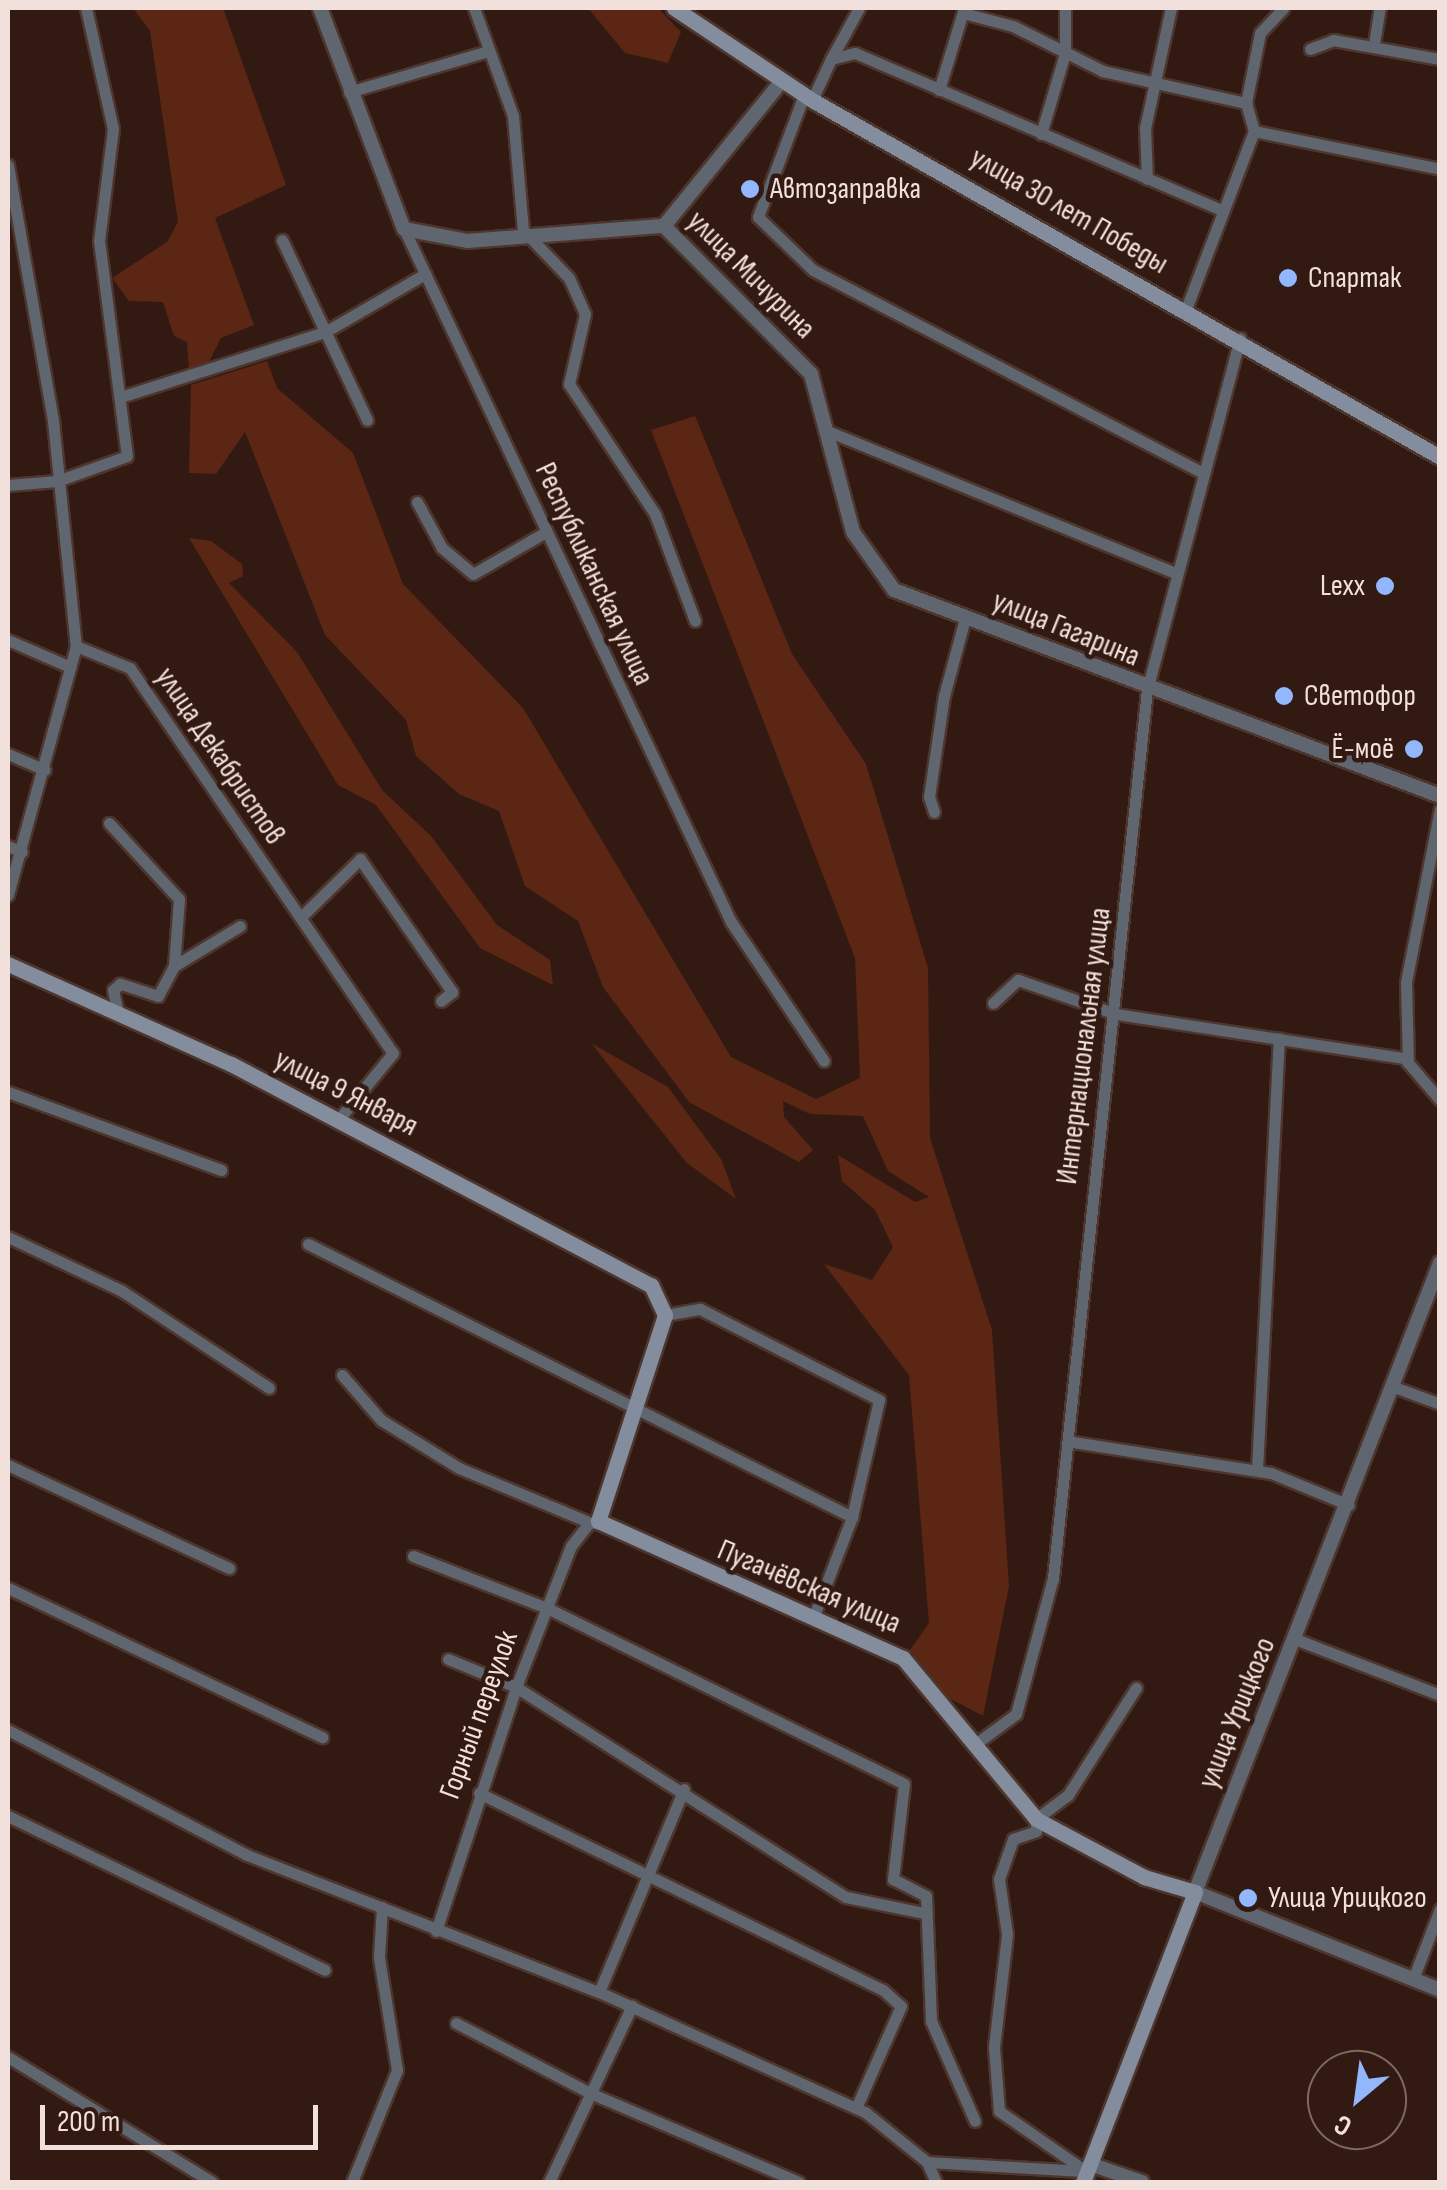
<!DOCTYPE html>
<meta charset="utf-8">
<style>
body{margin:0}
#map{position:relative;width:1447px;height:2190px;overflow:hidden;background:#321a12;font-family:"Sofia Sans Condensed",sans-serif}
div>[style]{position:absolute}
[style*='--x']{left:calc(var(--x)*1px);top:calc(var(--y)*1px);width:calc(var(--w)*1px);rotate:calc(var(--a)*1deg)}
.green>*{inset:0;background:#5b2613}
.roads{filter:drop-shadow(2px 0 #4d362e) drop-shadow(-2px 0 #4d362e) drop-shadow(0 2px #4d362e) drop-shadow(0 -2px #4d362e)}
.minor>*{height:11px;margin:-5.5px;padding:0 5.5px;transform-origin:5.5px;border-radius:5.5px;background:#606670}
.tertiary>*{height:14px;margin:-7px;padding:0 7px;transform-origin:7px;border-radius:7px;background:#606670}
.secondary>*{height:15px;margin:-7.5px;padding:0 7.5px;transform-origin:7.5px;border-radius:7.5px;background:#848d9e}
.dots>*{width:28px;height:28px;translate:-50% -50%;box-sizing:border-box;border:5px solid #321a12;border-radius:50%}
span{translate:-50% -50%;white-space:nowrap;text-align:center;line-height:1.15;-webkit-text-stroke:9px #321a12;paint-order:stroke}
.poi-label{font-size:30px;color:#f1e0db}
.left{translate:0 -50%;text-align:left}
.right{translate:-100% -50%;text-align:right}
.street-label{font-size:30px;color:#f1e0db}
.frame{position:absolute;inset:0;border:10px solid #f1e0db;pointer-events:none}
.north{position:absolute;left:1307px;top:2050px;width:100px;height:100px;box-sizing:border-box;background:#321a12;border:2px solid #7e6962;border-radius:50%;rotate:209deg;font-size:28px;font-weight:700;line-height:40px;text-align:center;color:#f1e0db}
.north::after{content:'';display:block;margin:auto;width:35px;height:45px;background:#92b7fd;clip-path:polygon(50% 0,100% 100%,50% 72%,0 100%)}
.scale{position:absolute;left:40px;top:2105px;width:278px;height:45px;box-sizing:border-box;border:5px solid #f1e0db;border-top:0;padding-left:12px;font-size:30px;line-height:35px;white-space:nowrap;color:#f1e0db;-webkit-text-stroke:8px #321a12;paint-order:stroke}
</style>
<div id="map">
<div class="green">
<div style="clip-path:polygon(133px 8px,223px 8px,286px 185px,215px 218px,254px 325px,221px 338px,206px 368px,189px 371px,187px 342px,174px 336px,163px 302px,129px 301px,112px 278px,167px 242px,178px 222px,150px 31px)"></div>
<div style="clip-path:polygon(588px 8px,658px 8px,681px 32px,668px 63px,625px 53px)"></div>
<div style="clip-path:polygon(267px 361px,277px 388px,353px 453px,403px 584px,523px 708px,731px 1057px,816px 1099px,860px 1078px,855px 958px,651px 430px,695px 416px,792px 654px,866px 764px,928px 968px,930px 1138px,992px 1330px,1009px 1586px,983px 1716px,949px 1698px,910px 1650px,929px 1623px,909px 1375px,824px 1264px,872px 1280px,893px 1247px,875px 1210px,842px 1181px,838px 1155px,915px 1202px,929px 1197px,888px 1171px,863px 1116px,810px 1114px,783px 1101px,784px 1117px,813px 1150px,799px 1162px,689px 1102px,603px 987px,578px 921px,525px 886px,499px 811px,459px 794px,416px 756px,406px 720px,325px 635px,245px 432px,216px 474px,189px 473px,191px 385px)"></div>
<div style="clip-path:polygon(189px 538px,211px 541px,242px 564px,243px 576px,229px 583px,297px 652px,382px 790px,431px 836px,497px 925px,550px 960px,553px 985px,480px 948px,376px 805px,338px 785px)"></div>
<div style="clip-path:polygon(591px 1043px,668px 1087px,721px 1159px,736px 1199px,687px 1163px)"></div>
</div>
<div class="roads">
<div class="minor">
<div style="--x:474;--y:8;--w:115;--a:70.1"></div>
<div style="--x:513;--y:116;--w:114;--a:85"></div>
<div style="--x:523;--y:230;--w:66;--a:46.2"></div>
<div style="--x:569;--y:278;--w:39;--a:66"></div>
<div style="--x:585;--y:314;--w:72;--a:102.9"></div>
<div style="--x:569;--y:384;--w:156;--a:56.5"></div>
<div style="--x:655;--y:514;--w:114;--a:69.5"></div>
<div style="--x:963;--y:13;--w:52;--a:14.6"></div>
<div style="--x:1013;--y:26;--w:101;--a:26.6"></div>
<div style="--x:1103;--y:71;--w:147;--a:12.6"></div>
<div style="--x:1374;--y:44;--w:36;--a:-81"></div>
<div style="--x:1310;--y:49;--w:25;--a:-21"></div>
<div style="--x:1333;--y:40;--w:109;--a:10.1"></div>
<div style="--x:831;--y:59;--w:58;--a:-61.2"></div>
<div style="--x:939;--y:90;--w:86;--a:-73"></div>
<div style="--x:349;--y:92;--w:145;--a:-16.4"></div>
<div style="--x:804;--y:95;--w:130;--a:110.7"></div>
<div style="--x:758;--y:217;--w:76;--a:43.9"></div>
<div style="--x:813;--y:270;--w:440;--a:27.5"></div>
<div style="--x:812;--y:100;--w:45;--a:-65.1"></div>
<div style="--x:831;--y:59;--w:25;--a:-14"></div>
<div style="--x:855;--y:53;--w:398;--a:23.2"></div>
<div style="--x:1254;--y:131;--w:190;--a:11.5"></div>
<div style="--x:1041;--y:134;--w:84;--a:-73.5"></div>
<div style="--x:1065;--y:53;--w:45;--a:-90"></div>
<div style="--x:8;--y:165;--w:260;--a:80"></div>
<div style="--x:53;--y:421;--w:226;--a:84.2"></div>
<div style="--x:76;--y:646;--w:258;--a:105.3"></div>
<div style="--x:1147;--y:179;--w:51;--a:-92.2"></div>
<div style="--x:1145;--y:128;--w:123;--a:-77.8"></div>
<div style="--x:404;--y:229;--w:766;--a:64.74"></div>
<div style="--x:731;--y:922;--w:167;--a:56.2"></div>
<div style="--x:282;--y:240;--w:199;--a:64.7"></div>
<div style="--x:1186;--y:309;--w:191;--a:-69.1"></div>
<div style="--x:1254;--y:131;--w:29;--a:-106"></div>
<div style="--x:1246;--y:103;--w:71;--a:-78.7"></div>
<div style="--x:1260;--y:33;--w:34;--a:-47"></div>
<div style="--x:120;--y:397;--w:215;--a:-17.6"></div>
<div style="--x:325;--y:332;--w:116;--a:-30.1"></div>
<div style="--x:825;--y:430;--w:378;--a:22.2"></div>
<div style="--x:8;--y:485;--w:49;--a:-4.7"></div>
<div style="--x:57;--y:481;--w:74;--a:-19.7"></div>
<div style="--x:127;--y:456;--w:217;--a:-97.4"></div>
<div style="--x:99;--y:241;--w:113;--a:-82.9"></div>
<div style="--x:113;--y:129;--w:124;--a:-102.6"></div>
<div style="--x:417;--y:502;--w:52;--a:61.5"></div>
<div style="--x:442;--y:548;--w:40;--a:40"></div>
<div style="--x:473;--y:574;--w:82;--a:-30"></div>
<div style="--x:8;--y:640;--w:68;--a:23.5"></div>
<div style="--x:76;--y:646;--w:58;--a:22.2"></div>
<div style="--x:130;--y:668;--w:466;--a:55.7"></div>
<div style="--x:393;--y:1053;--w:85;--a:129.3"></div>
<div style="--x:8;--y:754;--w:40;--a:23.4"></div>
<div style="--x:934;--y:812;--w:16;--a:-108"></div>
<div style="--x:929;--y:797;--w:102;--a:-81.6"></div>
<div style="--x:944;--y:696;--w:81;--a:-74.9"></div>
<div style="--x:109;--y:823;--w:103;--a:47.4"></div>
<div style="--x:179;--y:899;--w:67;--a:94.3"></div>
<div style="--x:174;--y:966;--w:34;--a:118"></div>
<div style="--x:158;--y:996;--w:40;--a:-162"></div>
<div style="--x:120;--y:984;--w:9;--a:139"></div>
<div style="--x:113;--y:990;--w:24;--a:78"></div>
<div style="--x:8;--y:846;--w:15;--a:23"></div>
<div style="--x:301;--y:917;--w:83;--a:-44.5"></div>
<div style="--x:360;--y:859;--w:162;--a:55.3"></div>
<div style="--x:452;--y:992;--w:14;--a:141"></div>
<div style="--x:174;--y:966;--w:77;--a:-31.2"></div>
<div style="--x:993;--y:1003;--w:34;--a:-43"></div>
<div style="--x:1018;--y:980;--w:104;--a:19.1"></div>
<div style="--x:1116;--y:1014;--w:291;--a:8.7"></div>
<div style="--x:1404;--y:1058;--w:55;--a:49.4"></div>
<div style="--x:1408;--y:1063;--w:81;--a:-91.4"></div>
<div style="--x:1406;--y:982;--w:176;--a:-78.9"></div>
<div style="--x:8;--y:1092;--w:227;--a:20.1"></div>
<div style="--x:8;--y:1237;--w:126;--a:25.3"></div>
<div style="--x:122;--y:1291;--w:176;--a:33.4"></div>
<div style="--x:308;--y:1244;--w:609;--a:26.65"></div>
<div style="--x:665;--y:1315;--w:36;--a:-10"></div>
<div style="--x:700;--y:1309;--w:201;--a:26.9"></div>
<div style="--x:879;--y:1400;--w:120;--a:103"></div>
<div style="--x:852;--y:1517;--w:108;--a:111.1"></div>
<div style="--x:342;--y:1375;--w:60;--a:49.1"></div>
<div style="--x:381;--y:1420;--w:92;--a:31.6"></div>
<div style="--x:459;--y:1468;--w:143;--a:22.6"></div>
<div style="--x:1397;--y:1388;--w:46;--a:20.4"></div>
<div style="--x:1073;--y:1442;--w:200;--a:8.9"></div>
<div style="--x:1271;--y:1473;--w:84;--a:22.3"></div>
<div style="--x:8;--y:1465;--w:244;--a:25"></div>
<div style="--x:1257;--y:1470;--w:432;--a:-87.1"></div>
<div style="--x:413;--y:1556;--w:144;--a:21.2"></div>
<div style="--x:547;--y:1608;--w:398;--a:26.2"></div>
<div style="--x:904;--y:1784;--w:96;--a:96.6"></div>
<div style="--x:893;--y:1879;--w:37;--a:27"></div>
<div style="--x:926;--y:1896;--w:125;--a:87.7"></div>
<div style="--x:931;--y:2021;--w:109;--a:66.3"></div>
<div style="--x:8;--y:1588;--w:348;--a:25.4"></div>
<div style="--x:1295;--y:1639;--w:155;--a:21.1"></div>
<div style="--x:448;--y:1659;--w:74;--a:22.4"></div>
<div style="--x:516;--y:1687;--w:391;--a:32.5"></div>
<div style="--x:846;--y:1897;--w:80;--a:11.6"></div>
<div style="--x:8;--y:1730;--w:270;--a:27.6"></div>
<div style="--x:247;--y:1855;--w:378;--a:21.3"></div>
<div style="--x:599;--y:1992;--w:292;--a:24.3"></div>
<div style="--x:865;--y:2112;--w:80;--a:38.9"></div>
<div style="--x:927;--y:2162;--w:22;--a:66"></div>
<div style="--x:974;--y:1745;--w:52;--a:-36.4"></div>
<div style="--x:1016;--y:1714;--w:141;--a:-74.8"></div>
<div style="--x:1053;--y:1578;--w:893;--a:-83.96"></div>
<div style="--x:1147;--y:690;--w:364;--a:-75.2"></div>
<div style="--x:479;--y:1793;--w:449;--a:26"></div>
<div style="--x:883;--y:1990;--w:24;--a:42"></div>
<div style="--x:901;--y:2006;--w:111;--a:113.8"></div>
<div style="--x:8;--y:1816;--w:352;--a:25.9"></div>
<div style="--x:436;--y:1931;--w:257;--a:-71.8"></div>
<div style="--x:516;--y:1687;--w:151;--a:-68.7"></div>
<div style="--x:571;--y:1546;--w:28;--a:-52"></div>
<div style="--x:1413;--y:1979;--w:75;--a:-68.9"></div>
<div style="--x:599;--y:1992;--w:220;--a:-67.3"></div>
<div style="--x:456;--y:2023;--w:151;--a:27.6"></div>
<div style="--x:590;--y:2093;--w:227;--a:23.1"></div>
<div style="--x:8;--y:2057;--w:239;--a:31.5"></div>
<div style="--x:927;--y:2162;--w:156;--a:3.3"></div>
<div style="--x:1087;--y:2172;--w:107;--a:-145.3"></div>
<div style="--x:999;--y:2111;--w:64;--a:-94.5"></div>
<div style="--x:994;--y:2047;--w:114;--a:-83.4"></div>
<div style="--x:1007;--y:1934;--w:56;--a:-98.3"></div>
<div style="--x:999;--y:1879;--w:42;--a:-70.7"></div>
<div style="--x:1013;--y:1839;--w:24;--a:-19"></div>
<div style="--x:1036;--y:1831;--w:12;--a:-90"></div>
<div style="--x:1036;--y:1819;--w:40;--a:-37"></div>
<div style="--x:1068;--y:1795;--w:127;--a:-57.6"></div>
<div style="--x:352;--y:2182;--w:121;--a:-68.1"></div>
<div style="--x:397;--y:2070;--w:114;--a:-99.1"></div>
<div style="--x:379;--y:1957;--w:50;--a:-86.6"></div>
<div style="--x:549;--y:2182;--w:195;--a:-64.8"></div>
</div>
<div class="tertiary">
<div style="--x:320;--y:8;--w:236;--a:69.2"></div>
<div style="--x:404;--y:229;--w:64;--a:10.8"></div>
<div style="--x:467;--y:241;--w:198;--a:-4.4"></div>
<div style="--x:664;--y:226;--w:209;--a:45.2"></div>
<div style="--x:811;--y:374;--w:163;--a:75.1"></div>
<div style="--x:853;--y:532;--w:71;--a:54.7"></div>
<div style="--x:894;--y:590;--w:584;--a:20.67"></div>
<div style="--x:664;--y:226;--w:187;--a:-50.9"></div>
<div style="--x:1440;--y:1263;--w:675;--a:111.28"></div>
<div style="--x:1195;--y:1892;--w:264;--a:21.8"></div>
<div style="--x:1090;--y:2164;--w:55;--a:19.1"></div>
</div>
<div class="secondary">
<div style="--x:674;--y:8;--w:166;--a:33.7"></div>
<div style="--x:812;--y:100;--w:722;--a:29.62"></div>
<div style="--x:8;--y:964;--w:244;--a:24.2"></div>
<div style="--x:231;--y:1064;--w:475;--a:27.8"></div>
<div style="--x:651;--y:1285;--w:33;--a:65"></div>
<div style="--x:665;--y:1315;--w:217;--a:108"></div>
<div style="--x:598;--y:1521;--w:334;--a:24.2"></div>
<div style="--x:903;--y:1658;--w:209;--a:50.4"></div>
<div style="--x:1036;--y:1819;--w:123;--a:28.2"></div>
<div style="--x:1144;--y:1877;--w:53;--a:16.4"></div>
<div style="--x:1195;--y:1892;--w:311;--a:111.1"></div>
</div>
</div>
<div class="dots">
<div style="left:750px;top:189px;background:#92b7fd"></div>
<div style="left:1288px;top:278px;background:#92b7fd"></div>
<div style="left:1385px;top:586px;background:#92b7fd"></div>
<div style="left:1284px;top:696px;background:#92b7fd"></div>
<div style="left:1414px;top:749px;background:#92b7fd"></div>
<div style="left:1248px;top:1898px;background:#92b7fd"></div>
</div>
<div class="poi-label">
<span class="left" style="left:770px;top:189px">Автозаправка</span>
<span class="left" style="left:1308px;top:278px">Спартак</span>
<span class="right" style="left:1365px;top:586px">Lexx</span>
<span class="left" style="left:1304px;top:696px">Светофор</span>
<span class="right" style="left:1394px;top:749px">Ё-моё</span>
<span class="left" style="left:1268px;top:1898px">Улица Урицкого</span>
</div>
<div class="street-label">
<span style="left:1069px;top:211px;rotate:30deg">улица 30 лет Победы</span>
<span style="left:751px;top:275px;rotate:45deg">улица Мичурина</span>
<span style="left:594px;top:574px;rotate:65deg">Республиканская улица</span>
<span style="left:1066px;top:629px;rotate:22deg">улица Гагарина</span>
<span style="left:220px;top:756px;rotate:56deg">улица Декабристов</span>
<span style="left:1084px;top:1046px;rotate:-83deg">Интернациональная улица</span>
<span style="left:346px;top:1093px;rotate:27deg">улица 9 Января</span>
<span style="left:809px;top:1587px;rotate:23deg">Пугачёвская улица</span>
<span style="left:1237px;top:1713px;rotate:-68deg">улица Урицкого</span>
<span style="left:479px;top:1715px;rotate:-70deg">Горный переулок</span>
</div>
<div class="frame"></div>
<div class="north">С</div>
<div class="scale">200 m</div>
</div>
